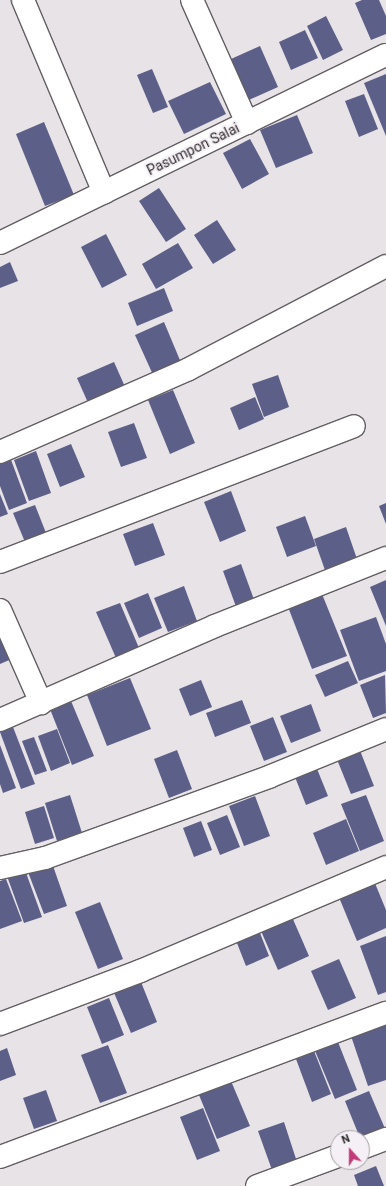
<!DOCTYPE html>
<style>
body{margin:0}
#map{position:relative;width:386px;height:1186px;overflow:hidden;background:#e8e3e7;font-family:Roboto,sans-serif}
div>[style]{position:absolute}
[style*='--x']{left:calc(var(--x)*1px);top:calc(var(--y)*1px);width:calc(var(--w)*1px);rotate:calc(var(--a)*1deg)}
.building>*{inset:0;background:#5c5f88}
.roads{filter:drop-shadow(1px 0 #635f63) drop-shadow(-1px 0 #635f63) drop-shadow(0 1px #635f63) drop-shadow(0 -1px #635f63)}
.minor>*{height:22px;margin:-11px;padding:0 11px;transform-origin:11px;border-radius:11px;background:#fff}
span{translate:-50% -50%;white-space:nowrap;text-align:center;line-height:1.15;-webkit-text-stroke:4px #f5f0f5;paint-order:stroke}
.street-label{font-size:14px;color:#2e2c2e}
.north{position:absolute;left:330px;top:1130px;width:40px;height:40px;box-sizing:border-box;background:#f5f0f5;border:1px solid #a5a2a5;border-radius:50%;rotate:339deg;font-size:11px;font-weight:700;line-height:16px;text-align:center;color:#2e2c2e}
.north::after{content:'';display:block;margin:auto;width:14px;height:18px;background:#c23b79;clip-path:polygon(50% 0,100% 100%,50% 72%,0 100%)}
</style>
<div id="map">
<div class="building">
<div style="clip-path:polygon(362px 0,379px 0,386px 16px,386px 34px,371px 40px,355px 3px)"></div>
<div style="clip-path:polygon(326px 16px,343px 50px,323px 60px,307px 26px)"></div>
<div style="clip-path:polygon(305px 30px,318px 58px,291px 70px,279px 42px)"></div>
<div style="clip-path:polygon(260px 46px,278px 87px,249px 100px,231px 59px)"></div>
<div style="clip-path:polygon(152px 69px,168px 107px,153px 113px,137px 75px)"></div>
<div style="clip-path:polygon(386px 74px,386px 136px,364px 83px)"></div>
<div style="clip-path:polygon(210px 82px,226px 114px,184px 134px,168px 101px)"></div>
<div style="clip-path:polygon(364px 94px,378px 129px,359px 137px,345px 101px)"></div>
<div style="clip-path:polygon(297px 115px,313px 153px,276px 168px,260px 130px)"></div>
<div style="clip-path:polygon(44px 122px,74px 195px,45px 206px,16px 134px)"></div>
<div style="clip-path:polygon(250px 139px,269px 174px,242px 189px,223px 153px)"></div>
<div style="clip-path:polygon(159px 188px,186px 229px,166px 242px,139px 201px)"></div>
<div style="clip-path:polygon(217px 220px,236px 250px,213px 264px,194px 235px)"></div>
<div style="clip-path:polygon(106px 234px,127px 275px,102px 288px,81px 247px)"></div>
<div style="clip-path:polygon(178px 243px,193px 268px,156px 289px,142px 264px)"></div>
<div style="clip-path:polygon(10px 262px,18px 281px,0 288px,0 267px)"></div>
<div style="clip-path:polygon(164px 288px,173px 311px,137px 326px,128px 303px)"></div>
<div style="clip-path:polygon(164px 322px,182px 365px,154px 377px,135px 335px)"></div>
<div style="clip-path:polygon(114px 362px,126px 389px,89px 405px,77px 378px)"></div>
<div style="clip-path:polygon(278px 375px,289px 407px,264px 417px,252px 384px)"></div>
<div style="clip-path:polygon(173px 390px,195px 443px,170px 454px,148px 400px)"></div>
<div style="clip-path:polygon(255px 397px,264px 419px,239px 430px,230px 408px)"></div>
<div style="clip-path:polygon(134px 423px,147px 458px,121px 467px,108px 432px)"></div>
<div style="clip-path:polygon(71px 444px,85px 477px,60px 487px,47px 454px)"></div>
<div style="clip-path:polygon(36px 451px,51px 493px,29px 501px,14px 460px)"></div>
<div style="clip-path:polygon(10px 457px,27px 503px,9px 510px,0 486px,0 461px)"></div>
<div style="clip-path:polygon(231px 491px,246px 531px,220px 542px,204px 502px)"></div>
<div style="clip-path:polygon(0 494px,8px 514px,0 517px)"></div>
<div style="clip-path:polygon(386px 503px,386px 524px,379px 506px)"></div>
<div style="clip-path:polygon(35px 505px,48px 538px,27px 547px,13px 513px)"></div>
<div style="clip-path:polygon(305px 516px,316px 546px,287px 557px,276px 527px)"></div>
<div style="clip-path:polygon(153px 523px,165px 555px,135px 566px,123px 534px)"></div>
<div style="clip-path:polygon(346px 527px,358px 562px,326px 573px,314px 539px)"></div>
<div style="clip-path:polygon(241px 564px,256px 605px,238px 612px,223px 571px)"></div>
<div style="clip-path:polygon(386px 580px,386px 626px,370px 587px)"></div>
<div style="clip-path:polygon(184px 586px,197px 621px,168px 632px,154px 598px)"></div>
<div style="clip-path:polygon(148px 593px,162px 628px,139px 638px,124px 603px)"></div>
<div style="clip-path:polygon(322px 594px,347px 656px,312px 669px,288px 607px)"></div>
<div style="clip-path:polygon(120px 603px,139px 648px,116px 658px,96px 612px)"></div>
<div style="clip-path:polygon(376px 617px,386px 644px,386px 671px,359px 681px,340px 630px)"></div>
<div style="clip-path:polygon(0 637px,14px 658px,0 664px)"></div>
<div style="clip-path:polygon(348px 661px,358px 683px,325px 697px,315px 675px)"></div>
<div style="clip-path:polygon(385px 675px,386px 713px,373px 718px,360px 685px)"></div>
<div style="clip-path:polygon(130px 678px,151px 729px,107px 746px,87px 695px)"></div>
<div style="clip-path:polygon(201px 680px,212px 707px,190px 716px,179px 689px)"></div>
<div style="clip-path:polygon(242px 700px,251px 723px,215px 737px,206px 713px)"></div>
<div style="clip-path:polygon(71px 701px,94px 756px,72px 765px,50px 709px)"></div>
<div style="clip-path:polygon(311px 704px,321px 731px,291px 743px,280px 716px)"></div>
<div style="clip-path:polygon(273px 717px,287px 752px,264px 761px,250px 726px)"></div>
<div style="clip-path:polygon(13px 727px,35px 784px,21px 789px,0 732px)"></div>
<div style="clip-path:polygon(57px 729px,70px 763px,51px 771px,38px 736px)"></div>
<div style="clip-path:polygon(34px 737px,47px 771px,35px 775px,22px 741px)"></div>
<div style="clip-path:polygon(0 745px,16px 788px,3px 793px,0 784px)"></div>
<div style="clip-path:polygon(359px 748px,374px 786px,351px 794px,336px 757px)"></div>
<div style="clip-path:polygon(177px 750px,192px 789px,169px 798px,154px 759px)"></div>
<div style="clip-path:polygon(315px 764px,328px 796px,306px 805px,293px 772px)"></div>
<div style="clip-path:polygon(70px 795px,82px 833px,57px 841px,45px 803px)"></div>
<div style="clip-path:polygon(366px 795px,384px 841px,360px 851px,341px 804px)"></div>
<div style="clip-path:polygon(255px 796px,270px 836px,244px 846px,229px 806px)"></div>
<div style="clip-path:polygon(44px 806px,54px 838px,35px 844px,25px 812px)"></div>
<div style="clip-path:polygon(227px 815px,240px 847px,220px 855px,207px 823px)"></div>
<div style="clip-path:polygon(346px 819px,359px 851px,326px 865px,313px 833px)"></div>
<div style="clip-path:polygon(201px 821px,212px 850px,194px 857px,183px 828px)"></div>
<div style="clip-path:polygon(52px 863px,67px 906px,44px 914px,28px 872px)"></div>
<div style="clip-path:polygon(25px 870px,42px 917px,24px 923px,7px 876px)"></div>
<div style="clip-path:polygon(372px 876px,386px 910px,386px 928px,357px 941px,336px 890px)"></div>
<div style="clip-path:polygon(6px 879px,22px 921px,0 929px,0 881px)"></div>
<div style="clip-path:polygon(100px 902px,123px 959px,98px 969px,75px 912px)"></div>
<div style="clip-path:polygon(289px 910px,309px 956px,278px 970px,258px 924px)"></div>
<div style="clip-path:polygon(258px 928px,269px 956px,246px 966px,235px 938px)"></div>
<div style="clip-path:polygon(386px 936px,386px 992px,378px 995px,360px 946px)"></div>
<div style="clip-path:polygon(339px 959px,356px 998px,328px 1010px,311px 971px)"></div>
<div style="clip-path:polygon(139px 977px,157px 1022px,131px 1033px,112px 988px)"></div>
<div style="clip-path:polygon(109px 998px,124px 1035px,102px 1044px,87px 1007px)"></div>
<div style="clip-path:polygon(386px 1024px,386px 1080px,368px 1086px,351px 1036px)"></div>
<div style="clip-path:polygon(336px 1037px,357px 1090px,335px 1099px,313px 1046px)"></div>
<div style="clip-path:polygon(108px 1045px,127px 1093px,100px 1103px,81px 1055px)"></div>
<div style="clip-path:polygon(7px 1048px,16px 1075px,0 1081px,0 1051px)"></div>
<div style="clip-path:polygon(314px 1051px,331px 1094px,312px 1102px,296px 1059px)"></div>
<div style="clip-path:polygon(231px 1081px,250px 1126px,217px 1139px,199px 1095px)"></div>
<div style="clip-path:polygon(46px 1090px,57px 1121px,34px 1129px,23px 1098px)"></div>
<div style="clip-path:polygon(369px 1091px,386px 1131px,360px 1138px,345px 1101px)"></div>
<div style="clip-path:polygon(203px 1108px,220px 1151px,197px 1160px,180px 1117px)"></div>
<div style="clip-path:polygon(284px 1122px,297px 1162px,272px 1170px,258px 1131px)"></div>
<div style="clip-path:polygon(376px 1166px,384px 1186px,358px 1186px,354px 1175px)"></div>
</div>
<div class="roads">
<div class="minor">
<div style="--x:23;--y:0;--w:209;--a:67.2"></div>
<div style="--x:192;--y:0;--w:135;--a:65.9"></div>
<div style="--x:0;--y:243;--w:429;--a:-26"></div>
<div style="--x:0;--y:452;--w:206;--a:-23.7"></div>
<div style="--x:189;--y:369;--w:222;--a:-27.6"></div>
<div style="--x:0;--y:562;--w:379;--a:-21"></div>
<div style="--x:0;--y:610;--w:102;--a:66.2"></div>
<div style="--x:0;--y:720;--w:235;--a:-23.6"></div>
<div style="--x:215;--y:626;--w:184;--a:-21.7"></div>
<div style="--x:0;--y:868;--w:46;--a:-12.5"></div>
<div style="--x:45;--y:858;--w:240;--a:-19.9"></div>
<div style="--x:271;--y:776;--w:124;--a:-22.2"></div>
<div style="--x:0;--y:1024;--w:150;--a:-20.7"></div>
<div style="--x:140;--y:971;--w:267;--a:-22.9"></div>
<div style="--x:362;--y:1148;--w:26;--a:-21"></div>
<div style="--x:0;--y:1157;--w:412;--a:-20.5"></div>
<div style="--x:257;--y:1186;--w:86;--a:-20.3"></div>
</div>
</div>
<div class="street-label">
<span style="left:193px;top:149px;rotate:-26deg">Pasumpon Salai</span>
</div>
<div class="north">N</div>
</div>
